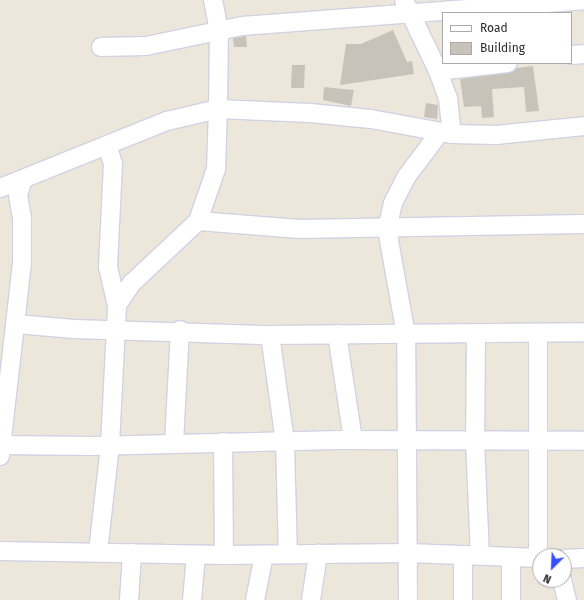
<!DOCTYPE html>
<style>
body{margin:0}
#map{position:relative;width:584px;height:600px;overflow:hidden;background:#ede6db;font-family:"Fira Sans",sans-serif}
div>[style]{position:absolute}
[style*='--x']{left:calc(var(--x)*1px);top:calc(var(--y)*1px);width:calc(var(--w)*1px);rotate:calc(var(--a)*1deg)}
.building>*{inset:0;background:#c8c3ba}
.roads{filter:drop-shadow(1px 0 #d0d2e4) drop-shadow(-1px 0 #d0d2e4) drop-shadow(0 1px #d0d2e4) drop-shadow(0 -1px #d0d2e4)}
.minor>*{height:18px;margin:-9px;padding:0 9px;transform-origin:9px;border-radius:9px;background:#fff}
span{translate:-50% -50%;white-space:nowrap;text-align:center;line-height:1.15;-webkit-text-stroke:3px #fff;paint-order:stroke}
.legend{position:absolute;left:442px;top:12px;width:130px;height:52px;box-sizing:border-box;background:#fff;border:1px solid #aaa;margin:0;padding:5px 7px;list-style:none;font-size:12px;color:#2a2a2a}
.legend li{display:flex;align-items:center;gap:8px;height:20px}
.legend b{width:20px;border:1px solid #aaa}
.north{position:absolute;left:532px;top:548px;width:40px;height:40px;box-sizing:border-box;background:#fff;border:1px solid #aaa;border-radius:50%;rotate:204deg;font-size:11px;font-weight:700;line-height:16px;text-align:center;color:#2a2a2a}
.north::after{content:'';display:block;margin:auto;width:14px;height:18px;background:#364eff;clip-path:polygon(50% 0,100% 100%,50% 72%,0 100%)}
</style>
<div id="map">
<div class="building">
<div style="clip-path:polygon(393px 30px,407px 62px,412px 61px,414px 74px,340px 85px,346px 44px,361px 44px)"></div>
<div style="clip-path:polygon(246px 36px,247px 47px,234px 47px,233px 38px)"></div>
<div style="clip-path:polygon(292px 65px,305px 65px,304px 88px,291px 88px)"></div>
<div style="clip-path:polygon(533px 66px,539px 111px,526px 112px,524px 87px,492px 89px,494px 117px,482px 118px,481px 106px,464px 107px,460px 79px,509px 73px,517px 68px)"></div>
<div style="clip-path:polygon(324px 87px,354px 90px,351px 106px,323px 100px)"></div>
<div style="clip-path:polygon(426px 103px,438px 105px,437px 119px,424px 117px)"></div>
</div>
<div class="roads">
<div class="minor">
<div style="--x:404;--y:0;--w:79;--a:64.4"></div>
<div style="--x:438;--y:71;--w:29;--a:70"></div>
<div style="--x:448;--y:98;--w:36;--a:84"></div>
<div style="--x:101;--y:47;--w:45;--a:-1.3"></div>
<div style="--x:146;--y:46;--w:98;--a:-11.8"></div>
<div style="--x:242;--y:26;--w:343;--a:-4.3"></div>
<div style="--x:571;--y:55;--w:13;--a:-4"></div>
<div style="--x:438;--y:71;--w:70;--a:-6.5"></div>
<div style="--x:107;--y:145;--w:20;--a:72"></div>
<div style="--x:113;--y:164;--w:103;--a:92.8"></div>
<div style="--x:108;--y:267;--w:39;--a:77"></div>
<div style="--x:0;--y:188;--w:180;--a:-21.9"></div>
<div style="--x:167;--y:121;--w:52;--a:-13.2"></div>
<div style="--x:218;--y:109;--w:78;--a:-89.3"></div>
<div style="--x:219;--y:31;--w:32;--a:-101"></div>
<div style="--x:198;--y:221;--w:102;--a:4.5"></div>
<div style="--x:300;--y:229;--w:284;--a:-1"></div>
<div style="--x:16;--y:324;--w:58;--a:4.9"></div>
<div style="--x:74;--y:329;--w:196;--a:1.8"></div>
<div style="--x:270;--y:335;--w:314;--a:-0.5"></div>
<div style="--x:337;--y:334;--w:107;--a:81.4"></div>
<div style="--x:476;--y:334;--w:107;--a:90.5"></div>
<div style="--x:475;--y:441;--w:115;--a:87.5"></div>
<div style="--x:270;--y:335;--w:108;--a:82"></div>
<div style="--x:285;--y:442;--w:112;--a:88.5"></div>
<div style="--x:223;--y:442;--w:113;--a:89.5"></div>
<div style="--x:174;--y:443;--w:113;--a:-87"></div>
<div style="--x:0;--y:445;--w:92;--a:0.6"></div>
<div style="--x:92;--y:446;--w:247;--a:-1.4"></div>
<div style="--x:339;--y:440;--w:245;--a:0.2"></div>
<div style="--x:0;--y:456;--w:193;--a:-83.5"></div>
<div style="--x:22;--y:264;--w:46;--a:-90"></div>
<div style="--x:22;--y:218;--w:23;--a:-100"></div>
<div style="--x:18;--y:195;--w:16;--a:-72"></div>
<div style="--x:0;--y:551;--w:224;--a:1"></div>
<div style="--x:224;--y:555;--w:184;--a:-0.6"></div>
<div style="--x:408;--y:553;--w:132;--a:2.2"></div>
<div style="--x:98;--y:552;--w:108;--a:-83.6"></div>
<div style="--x:110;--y:445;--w:140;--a:-87.1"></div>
<div style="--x:117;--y:305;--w:27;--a:-56"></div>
<div style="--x:132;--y:283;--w:91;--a:-43.2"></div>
<div style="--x:198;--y:221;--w:55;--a:-70.9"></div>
<div style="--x:216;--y:169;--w:60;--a:-88.1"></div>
<div style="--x:218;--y:109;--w:92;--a:2.5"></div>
<div style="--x:310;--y:113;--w:61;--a:5.6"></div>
<div style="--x:371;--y:119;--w:82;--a:10.5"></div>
<div style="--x:452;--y:134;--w:44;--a:1.3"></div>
<div style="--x:496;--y:135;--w:88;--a:-5.8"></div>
<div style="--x:463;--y:555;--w:45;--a:90"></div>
<div style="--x:538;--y:558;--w:225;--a:-90"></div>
<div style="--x:564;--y:559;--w:20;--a:-3"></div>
<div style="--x:562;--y:580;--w:21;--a:76"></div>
<div style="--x:129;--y:600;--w:47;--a:-86.3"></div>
<div style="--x:192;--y:600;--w:45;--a:-84.9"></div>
<div style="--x:255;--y:600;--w:46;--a:-78.7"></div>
<div style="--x:311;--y:600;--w:47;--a:-81.3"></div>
<div style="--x:408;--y:600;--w:265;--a:-90.4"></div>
<div style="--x:406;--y:335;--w:108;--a:-100.2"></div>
<div style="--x:387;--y:229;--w:27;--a:-77"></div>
<div style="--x:393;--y:203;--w:30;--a:-63"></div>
<div style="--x:407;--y:176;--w:55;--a:-53.1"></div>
<div style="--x:511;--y:600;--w:43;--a:-90"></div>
</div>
</div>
<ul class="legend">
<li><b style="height:5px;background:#fff"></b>Road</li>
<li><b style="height:11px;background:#c8c3ba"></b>Building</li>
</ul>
<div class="north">N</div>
</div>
